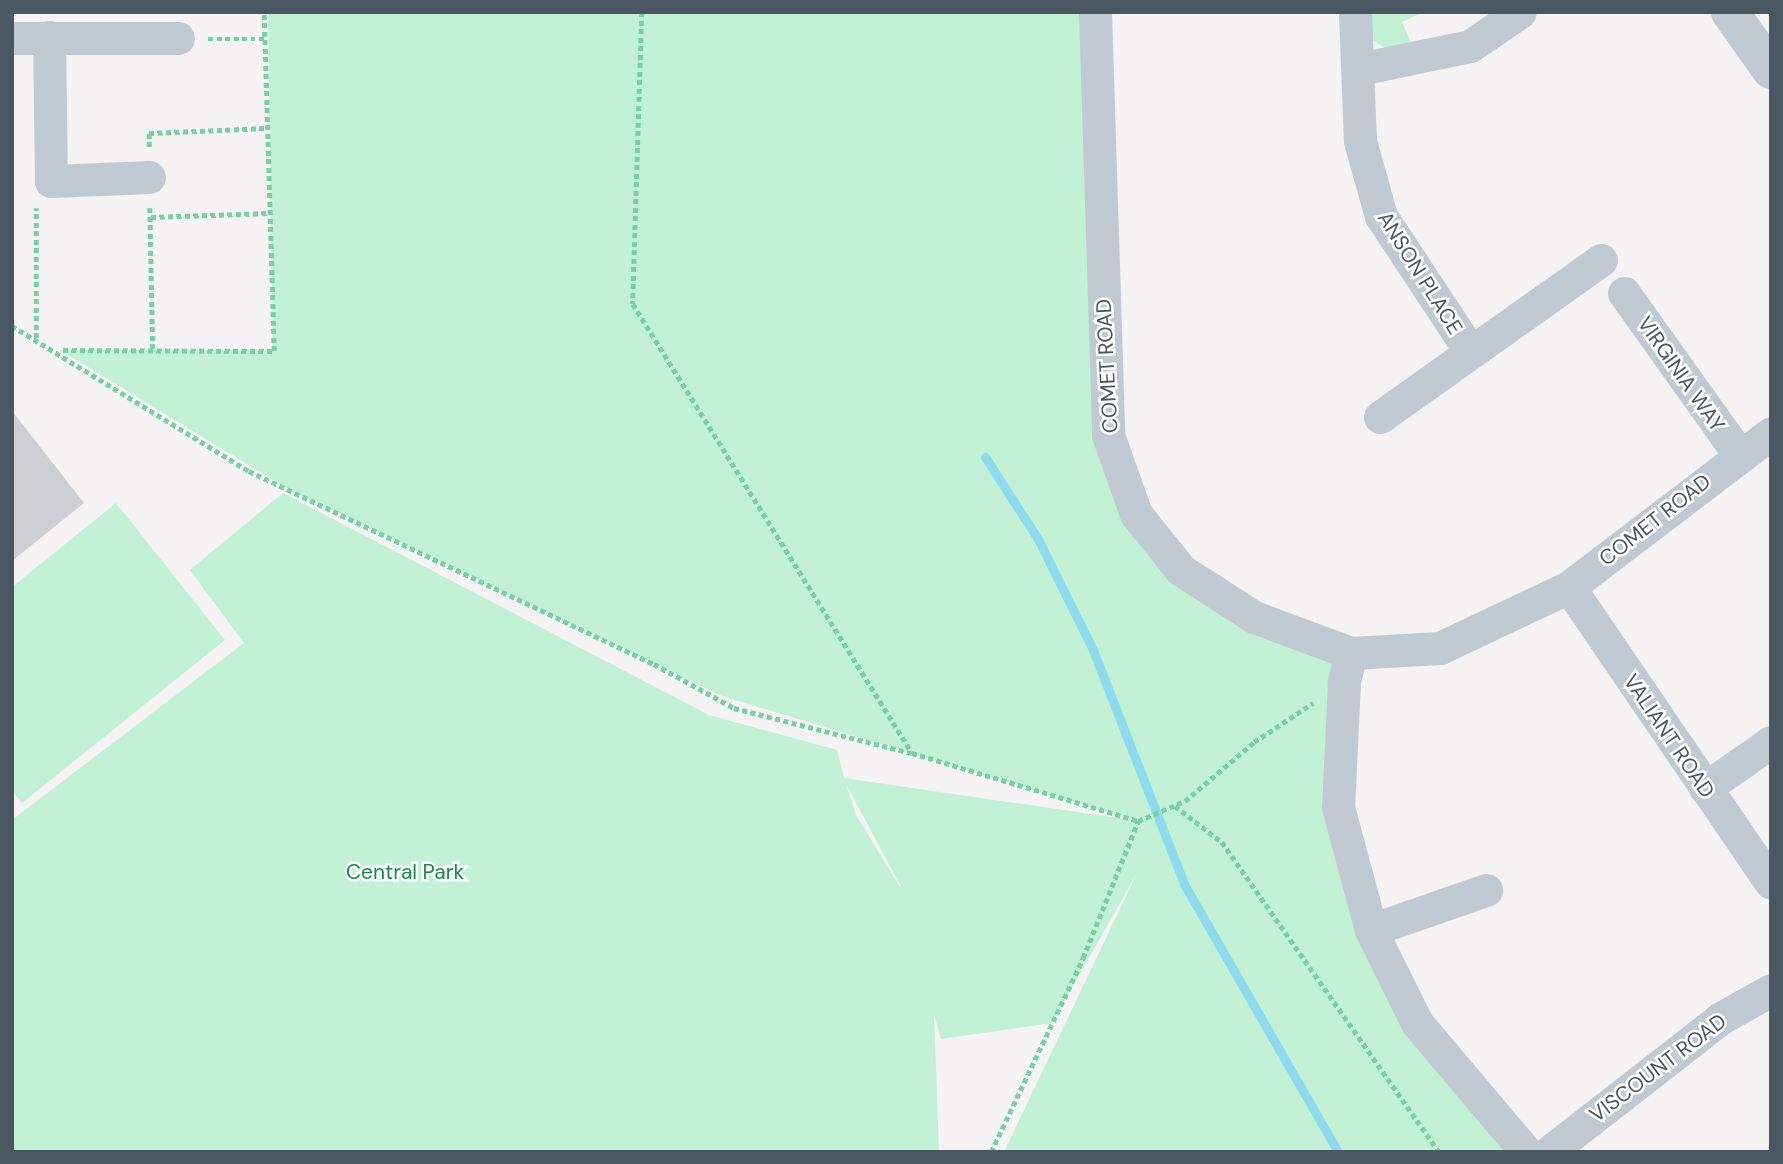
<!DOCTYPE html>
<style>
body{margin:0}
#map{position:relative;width:1783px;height:1164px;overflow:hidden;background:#f5f3f3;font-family:"DM Sans",sans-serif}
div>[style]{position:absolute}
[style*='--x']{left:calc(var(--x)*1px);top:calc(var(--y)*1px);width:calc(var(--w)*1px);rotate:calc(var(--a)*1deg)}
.green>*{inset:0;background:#c3f1d5}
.stream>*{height:9px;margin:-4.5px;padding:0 4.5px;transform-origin:4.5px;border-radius:4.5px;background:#90daee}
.building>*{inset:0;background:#cdcfd5}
.path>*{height:4.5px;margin-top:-2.25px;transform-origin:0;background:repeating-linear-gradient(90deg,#7ad0a6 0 5px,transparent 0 8.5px)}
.minor>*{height:33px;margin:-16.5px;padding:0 16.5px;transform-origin:16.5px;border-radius:16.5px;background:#c1cad2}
.tertiary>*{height:38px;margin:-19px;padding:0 19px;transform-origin:19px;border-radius:19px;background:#c1cad2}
span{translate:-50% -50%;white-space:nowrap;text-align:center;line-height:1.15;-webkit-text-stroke:5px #fff;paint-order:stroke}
.street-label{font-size:21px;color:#4a5661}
.park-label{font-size:21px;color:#17864f}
.frame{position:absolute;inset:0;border:14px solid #4a5661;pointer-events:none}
</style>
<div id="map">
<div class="green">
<div style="clip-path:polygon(evenodd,268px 12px,1095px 12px,1108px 435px,1181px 570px,1351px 653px,1338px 807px,1371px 930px,1526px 1152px,1004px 1152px,1137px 873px,1052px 1023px,941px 1039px,934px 1014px,939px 1152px,12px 1152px,12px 820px,244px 643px,190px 570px,283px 493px,709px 715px,837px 750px,844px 778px,1132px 820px,722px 696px,293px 492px,60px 350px,273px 350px,268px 12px,846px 784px,900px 885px,900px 887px,856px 815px,846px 784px)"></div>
<div style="clip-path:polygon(1368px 12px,1423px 12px,1402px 22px,1411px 43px,1386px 49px,1370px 38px)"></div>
<div style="clip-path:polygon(116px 503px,225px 640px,22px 803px,12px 791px,12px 587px)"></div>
</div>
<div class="stream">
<div style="--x:985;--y:457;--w:98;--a:57.1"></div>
<div style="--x:1038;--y:539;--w:124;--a:63.6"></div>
<div style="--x:1093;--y:650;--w:251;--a:68.7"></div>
<div style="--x:1184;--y:884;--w:309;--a:60.1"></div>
</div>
<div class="building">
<div style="clip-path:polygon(12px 411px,84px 503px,12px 561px)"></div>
</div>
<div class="path">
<div style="--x:642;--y:12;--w:292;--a:91.8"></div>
<div style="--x:633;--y:304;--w:529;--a:58.14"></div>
<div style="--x:912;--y:753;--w:236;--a:16.7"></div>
<div style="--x:1138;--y:821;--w:51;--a:-23.1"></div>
<div style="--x:1185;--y:801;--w:91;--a:-40.5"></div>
<div style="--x:1254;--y:742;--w:71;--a:-33.5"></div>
<div style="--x:208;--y:39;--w:57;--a:0"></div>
<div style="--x:149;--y:147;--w:14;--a:-90"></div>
<div style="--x:149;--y:133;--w:118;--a:-2.4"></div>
<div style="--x:150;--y:208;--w:143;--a:88.8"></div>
<div style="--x:151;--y:217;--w:119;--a:-1.9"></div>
<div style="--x:12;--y:326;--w:278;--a:31.5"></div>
<div style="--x:249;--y:471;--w:449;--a:25.5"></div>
<div style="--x:654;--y:664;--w:91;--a:28.8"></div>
<div style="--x:734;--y:708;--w:183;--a:14.3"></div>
<div style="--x:36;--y:338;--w:130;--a:-90"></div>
<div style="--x:63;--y:350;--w:211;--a:0.3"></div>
<div style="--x:274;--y:351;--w:339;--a:-91.7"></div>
<div style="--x:1175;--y:806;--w:59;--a:37.5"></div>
<div style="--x:1222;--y:842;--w:378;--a:55"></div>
<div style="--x:991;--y:1152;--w:215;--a:-64.6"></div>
<div style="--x:1083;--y:958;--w:148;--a:-68.1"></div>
</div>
<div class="minor">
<div style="--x:1095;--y:12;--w:423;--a:88.2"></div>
<div style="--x:1108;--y:435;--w:84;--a:70.5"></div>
<div style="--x:1136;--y:514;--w:72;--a:51.2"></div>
<div style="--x:1181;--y:570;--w:87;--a:32.8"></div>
<div style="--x:1254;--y:617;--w:103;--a:20.4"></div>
<div style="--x:1351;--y:653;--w:89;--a:-3.2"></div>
<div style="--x:1440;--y:648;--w:143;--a:-25.3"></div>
<div style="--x:1569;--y:587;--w:254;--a:-37.3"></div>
<div style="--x:1355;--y:12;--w:129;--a:87.8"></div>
<div style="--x:1360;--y:141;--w:78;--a:74.4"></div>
<div style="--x:1381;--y:216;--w:162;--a:56.6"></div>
<div style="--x:49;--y:37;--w:144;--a:89.2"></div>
<div style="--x:51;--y:181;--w:98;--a:-2.3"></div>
<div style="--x:12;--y:38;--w:166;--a:0"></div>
<div style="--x:1359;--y:69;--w:113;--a:-11.7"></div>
<div style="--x:1470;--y:46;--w:60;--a:-34.2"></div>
<div style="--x:1624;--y:293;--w:198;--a:54.5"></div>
<div style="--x:1380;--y:417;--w:271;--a:-35.4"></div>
<div style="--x:1569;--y:587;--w:358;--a:55.7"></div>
<div style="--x:1351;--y:653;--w:30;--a:104"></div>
<div style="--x:1344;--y:682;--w:125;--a:92.7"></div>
<div style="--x:1338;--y:807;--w:127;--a:75"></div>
<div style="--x:1371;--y:930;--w:104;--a:63.7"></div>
<div style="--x:1417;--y:1023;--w:169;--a:49.8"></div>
<div style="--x:1705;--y:788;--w:80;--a:-34.9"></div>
<div style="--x:1371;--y:930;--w:122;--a:-19.2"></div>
<div style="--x:1549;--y:1152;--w:218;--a:-37.9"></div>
<div style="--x:1721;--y:1018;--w:57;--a:-29.2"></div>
</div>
<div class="tertiary">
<div style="--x:1730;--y:12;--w:71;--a:54.7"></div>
</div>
<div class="street-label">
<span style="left:1420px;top:273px;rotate:58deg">ANSON PLACE</span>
<span style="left:1107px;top:366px;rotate:-93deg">COMET ROAD</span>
<span style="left:1681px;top:374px;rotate:55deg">VIRGINIA WAY</span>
<span style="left:1655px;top:520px;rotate:-38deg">COMET ROAD</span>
<span style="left:1669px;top:736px;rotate:56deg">VALIANT ROAD</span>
<span style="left:1658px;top:1068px;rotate:-37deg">VISCOUNT ROAD</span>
</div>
<div class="park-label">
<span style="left:405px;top:872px">Central Park</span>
</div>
<div class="frame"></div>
</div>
